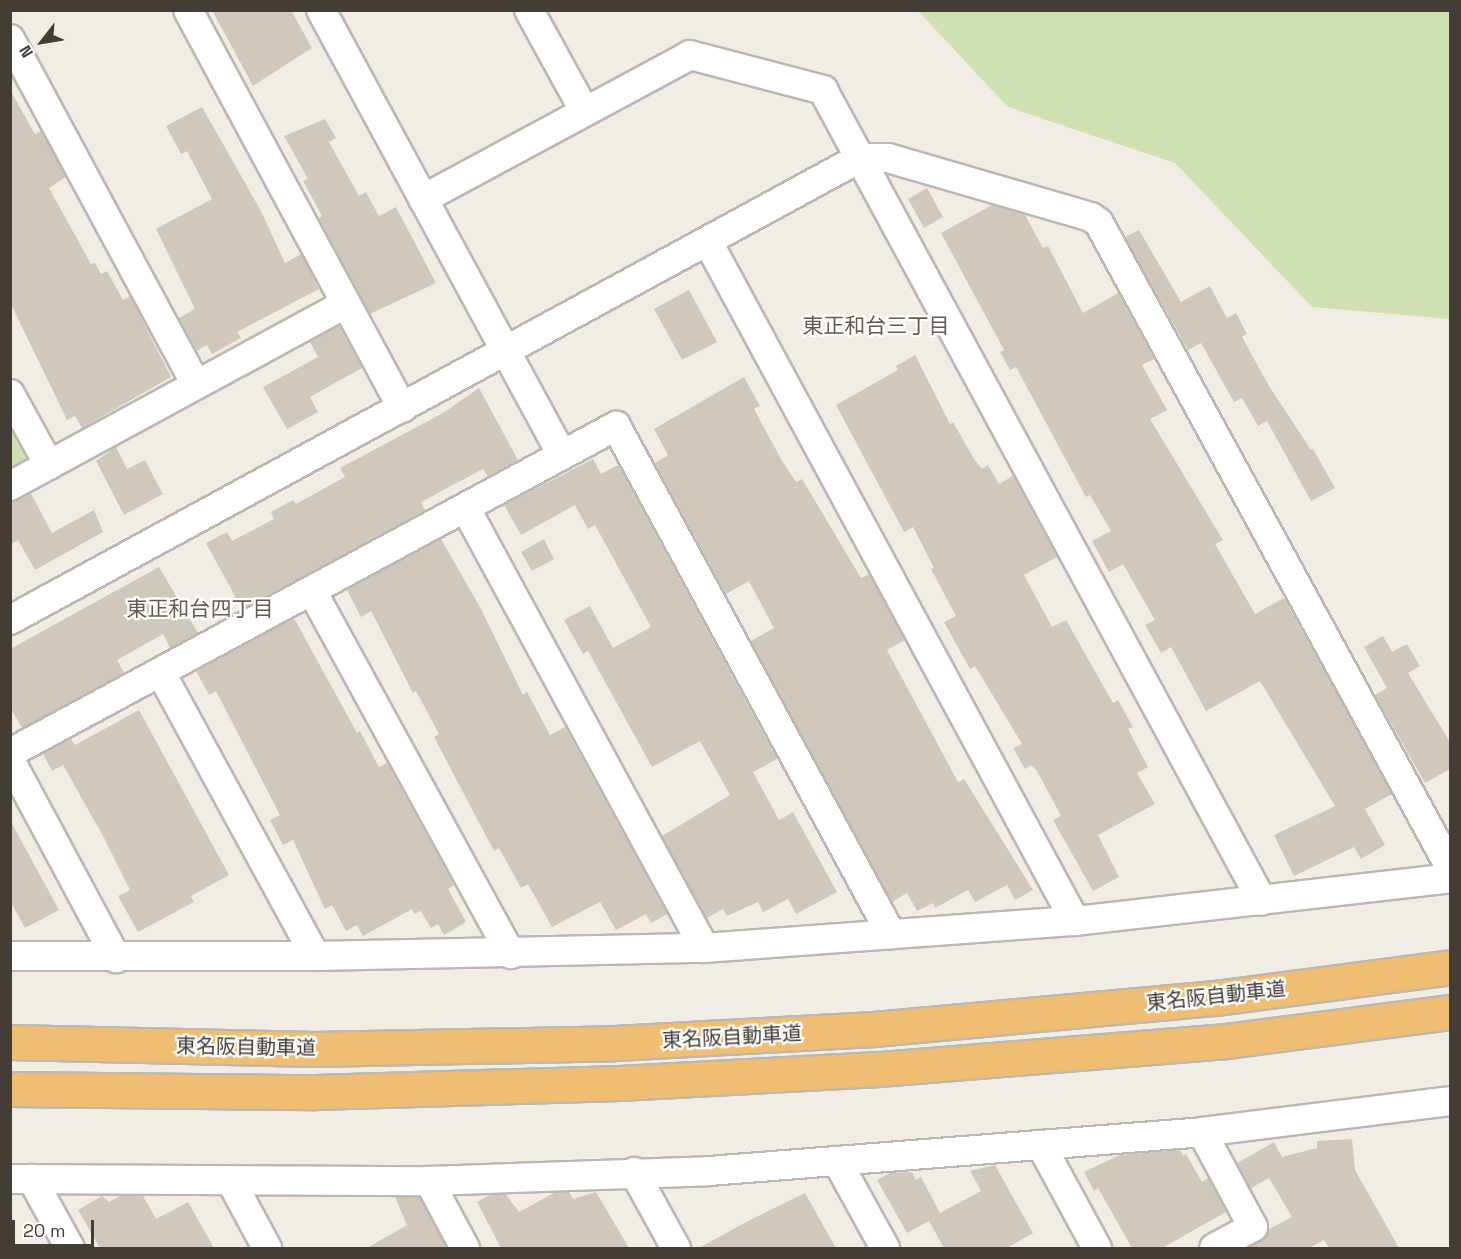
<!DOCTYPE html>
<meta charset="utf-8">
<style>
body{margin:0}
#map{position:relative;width:1461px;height:1259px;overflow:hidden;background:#f1ede5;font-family:"Space Grotesk","Noto Sans JP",sans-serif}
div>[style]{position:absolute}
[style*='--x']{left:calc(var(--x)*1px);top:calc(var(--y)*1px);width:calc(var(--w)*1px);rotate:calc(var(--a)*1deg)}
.green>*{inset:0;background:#cfe1b2}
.building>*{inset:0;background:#d1c8bc}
.roads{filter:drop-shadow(2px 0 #beb7ac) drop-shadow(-2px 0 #beb7ac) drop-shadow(0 2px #beb7ac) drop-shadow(0 -2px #beb7ac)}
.street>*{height:28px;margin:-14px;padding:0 14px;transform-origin:14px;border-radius:14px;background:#fff}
.highway>*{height:33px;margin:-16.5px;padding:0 16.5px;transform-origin:16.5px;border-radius:16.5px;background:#efbe72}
span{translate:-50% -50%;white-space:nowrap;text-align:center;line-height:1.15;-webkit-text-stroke:4.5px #fff;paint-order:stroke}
.street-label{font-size:20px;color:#433d36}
.neighbourhood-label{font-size:21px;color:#645a4e}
.frame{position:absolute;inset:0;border:12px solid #433d36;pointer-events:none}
.north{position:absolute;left:12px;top:12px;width:60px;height:60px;-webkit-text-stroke:4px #fff;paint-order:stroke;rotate:239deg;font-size:16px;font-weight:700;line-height:24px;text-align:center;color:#433d36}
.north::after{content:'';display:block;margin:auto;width:21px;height:27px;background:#433d36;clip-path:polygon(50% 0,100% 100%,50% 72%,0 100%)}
.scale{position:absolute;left:12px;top:1220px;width:82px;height:27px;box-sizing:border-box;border:3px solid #433d36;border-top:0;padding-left:8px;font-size:18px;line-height:21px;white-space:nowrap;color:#433d36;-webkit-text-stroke:4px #fff;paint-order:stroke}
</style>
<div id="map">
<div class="green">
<div style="clip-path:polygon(918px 11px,1450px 11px,1450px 319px,1312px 307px,1175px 163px,1008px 107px)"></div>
<div style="clip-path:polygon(10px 419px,30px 453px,27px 464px,10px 473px)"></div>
</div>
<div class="building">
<div style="clip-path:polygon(212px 10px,291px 10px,312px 48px,253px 86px)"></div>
<div style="clip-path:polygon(10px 90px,35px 134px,41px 131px,66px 177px,49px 188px,91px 264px,95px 263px,101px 274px,107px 271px,123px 300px,130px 296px,171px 377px,82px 428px,75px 416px,67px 420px,10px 302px)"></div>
<div style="clip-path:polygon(202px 107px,261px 211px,285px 263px,301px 254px,319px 289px,237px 332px,241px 338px,212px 354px,207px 345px,197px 351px,179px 318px,195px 309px,156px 229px,212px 199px,187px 151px,181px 154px,166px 126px)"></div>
<div style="clip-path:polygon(325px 119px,336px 138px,329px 142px,359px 196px,366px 192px,379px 216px,396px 207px,436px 283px,370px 314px,319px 218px,322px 216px,303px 181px,308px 179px,284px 136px)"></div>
<div style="clip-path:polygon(927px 188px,943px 217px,924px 228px,908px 199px)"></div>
<div style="clip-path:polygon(992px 205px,1025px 215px,1043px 248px,1048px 246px,1083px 313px,1118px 293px,1154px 359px,1142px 365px,1167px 410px,1150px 419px,1223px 540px,1215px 544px,1255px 614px,1284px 598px,1392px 794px,1365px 809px,1385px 845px,1361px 859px,1354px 847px,1294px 876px,1274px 835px,1335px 806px,1260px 681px,1206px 711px,1171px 647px,1161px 653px,1145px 625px,1155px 620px,1123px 564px,1109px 572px,1092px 541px,1111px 531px,1090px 495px,1086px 497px,1016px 367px,1010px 370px,1000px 352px,1004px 350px,941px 233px)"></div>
<div style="clip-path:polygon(1139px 230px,1181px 302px,1210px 286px,1227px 318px,1236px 313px,1247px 334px,1242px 337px,1269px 386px,1311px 450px,1313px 449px,1335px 488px,1311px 501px,1267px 421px,1258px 426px,1242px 398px,1234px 402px,1201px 343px,1188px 350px,1125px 237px)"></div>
<div style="clip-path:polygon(689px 290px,717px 342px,682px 360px,654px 309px)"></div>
<div style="clip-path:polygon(339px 326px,362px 368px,310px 397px,318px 412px,287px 429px,263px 387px,318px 357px,310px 342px)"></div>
<div style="clip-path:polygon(915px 355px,950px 424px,953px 422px,974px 459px,982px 469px,988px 465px,999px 484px,1013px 476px,1057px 557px,1024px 575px,1052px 627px,1066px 620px,1113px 703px,1118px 700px,1133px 727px,1128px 729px,1148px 767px,1137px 773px,1155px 804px,1098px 835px,1119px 877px,1093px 891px,1053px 820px,1061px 816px,1037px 771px,1031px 765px,1025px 769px,1013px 748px,1022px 744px,975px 666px,970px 669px,944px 622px,956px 616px,931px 569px,934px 568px,913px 527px,904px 532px,836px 405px,898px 370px,896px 366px)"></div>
<div style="clip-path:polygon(744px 377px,760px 406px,754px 409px,782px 461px,796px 482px,802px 479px,861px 578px,869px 574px,905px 640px,887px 650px,958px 782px,964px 779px,1033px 890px,1015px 900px,1007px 885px,975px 902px,968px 890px,935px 908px,933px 903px,917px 911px,907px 893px,892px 902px,751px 641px,774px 628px,749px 581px,726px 594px,655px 463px,668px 455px,654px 429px)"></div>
<div style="clip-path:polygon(479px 388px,518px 460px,488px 476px,483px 469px,421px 502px,425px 510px,242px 609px,206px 543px,227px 532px,232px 541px,274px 519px,271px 512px,293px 500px,296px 504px,345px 477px,340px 468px,443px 413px)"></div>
<div style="clip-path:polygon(116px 447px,127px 469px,145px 460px,163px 494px,124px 515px,96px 461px)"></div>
<div style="clip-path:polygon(593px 459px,601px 474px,618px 465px,777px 759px,753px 772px,779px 820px,793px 812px,837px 892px,796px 914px,788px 899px,763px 912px,758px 902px,727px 916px,723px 909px,707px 918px,662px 836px,730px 795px,700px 741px,652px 767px,588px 651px,583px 654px,564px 620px,590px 606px,613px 648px,651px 627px,595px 525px,588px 529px,575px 505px,521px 535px,504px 505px)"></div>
<div style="clip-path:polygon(31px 494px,52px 533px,94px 510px,103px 532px,35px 570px,18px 540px,10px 545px,10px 502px)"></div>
<div style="clip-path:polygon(441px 539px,480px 607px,523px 695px,527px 692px,550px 735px,565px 727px,667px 914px,651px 923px,646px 914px,616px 930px,600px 902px,552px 927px,528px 884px,521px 888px,499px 848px,494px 851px,434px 737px,439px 734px,416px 691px,413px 693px,371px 611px,361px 617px,347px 590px)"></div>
<div style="clip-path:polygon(544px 539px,554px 559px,532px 571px,521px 552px)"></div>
<div style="clip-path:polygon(159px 567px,198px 633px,170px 648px,163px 634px,117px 660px,124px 673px,22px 728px,10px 707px,10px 649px)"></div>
<div style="clip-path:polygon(294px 618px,357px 733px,360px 731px,379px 767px,387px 763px,454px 885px,448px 889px,466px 922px,444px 935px,438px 924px,431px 928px,421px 911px,414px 914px,412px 909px,363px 936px,357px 925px,346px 931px,332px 905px,325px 909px,293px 840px,283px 845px,270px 820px,280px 815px,216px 691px,209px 695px,196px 671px)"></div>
<div style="clip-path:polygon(1383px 636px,1392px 652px,1407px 644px,1420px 666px,1408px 673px,1450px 742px,1450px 769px,1425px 783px,1375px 695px,1387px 688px,1364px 647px)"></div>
<div style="clip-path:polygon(139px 710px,229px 875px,191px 896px,194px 902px,138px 932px,118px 896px,130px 890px,103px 836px,63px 765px,52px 771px,43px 754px,71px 739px,75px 745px)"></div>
<div style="clip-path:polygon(10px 820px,59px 910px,25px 928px,10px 901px)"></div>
<div style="clip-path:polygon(1352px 1139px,1355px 1170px,1399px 1248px,1329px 1248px,1324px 1240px,1309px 1248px,1248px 1248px,1261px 1241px,1269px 1229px,1292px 1217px,1269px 1178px,1251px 1188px,1237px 1163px,1274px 1142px,1282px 1157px,1317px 1148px,1317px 1141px)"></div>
<div style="clip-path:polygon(1180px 1150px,1183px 1156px,1186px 1154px,1202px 1182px,1208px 1178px,1226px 1212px,1162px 1248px,1132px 1248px,1098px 1188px,1094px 1191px,1084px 1172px,1120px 1155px)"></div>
<div style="clip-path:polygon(995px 1165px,1033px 1233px,1007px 1248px,944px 1248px,929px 1221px,907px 1233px,877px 1180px,890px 1173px,912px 1172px,916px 1180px,921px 1177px,940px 1213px,981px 1191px,970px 1171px)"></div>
<div style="clip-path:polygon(569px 1192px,573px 1199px,596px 1192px,629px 1248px,501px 1248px,477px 1202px,489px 1195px,506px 1195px,519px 1212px,554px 1193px)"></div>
<div style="clip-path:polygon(805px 1193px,836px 1248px,699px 1248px,748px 1221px)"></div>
<div style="clip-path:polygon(102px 1196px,109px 1202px,120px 1196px,143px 1196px,156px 1219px,188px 1202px,214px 1248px,100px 1248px,78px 1210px)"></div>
<div style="clip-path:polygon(395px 1197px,419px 1197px,447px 1248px,367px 1248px,407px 1225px)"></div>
</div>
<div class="roads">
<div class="street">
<div style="--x:188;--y:10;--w:452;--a:61.7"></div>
<div style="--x:321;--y:10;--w:506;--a:61.56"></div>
<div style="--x:529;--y:10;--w:114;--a:61.2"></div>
<div style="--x:10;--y:39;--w:392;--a:61.7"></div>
<div style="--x:423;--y:199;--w:303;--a:-28.3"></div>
<div style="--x:690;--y:55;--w:138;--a:14.7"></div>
<div style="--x:823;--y:90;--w:922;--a:61.57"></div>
<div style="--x:708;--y:242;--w:772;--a:61.61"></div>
<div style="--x:10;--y:394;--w:81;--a:61.2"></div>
<div style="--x:10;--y:486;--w:381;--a:-28.5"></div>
<div style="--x:466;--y:509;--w:499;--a:61.5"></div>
<div style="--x:312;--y:591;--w:414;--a:61.3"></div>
<div style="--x:10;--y:620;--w:967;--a:-28.53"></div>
<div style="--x:860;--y:158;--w:28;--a:0"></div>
<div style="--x:888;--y:158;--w:211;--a:16.2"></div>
<div style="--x:1091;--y:217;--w:10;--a:37"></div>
<div style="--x:1099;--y:223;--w:733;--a:61.41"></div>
<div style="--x:161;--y:673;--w:322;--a:61.4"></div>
<div style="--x:10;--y:753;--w:689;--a:-28.35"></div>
<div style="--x:616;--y:426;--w:578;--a:61.57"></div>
<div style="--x:10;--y:760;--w:225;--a:61.8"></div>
<div style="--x:10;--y:956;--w:305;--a:0"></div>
<div style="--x:315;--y:956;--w:389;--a:-1.2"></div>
<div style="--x:704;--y:948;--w:372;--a:-4.2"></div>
<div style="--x:1075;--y:921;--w:377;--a:-6.5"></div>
<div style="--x:1202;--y:1132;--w:108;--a:61.8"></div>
<div style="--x:1253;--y:1227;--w:44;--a:151.7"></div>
<div style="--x:1041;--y:1145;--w:117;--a:61.5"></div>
<div style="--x:837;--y:1161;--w:99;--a:61.1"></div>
<div style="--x:634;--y:1172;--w:87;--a:61.1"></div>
<div style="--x:10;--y:1179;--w:419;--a:0.3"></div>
<div style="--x:429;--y:1181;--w:280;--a:-2"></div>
<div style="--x:709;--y:1171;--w:495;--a:-4.5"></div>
<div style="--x:1202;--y:1132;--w:250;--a:-7.1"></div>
<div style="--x:32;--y:1179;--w:79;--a:61.2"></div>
<div style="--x:429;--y:1181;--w:76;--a:61.8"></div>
<div style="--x:232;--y:1183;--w:74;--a:61.7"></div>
</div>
<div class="highway">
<div style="--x:10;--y:1042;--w:304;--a:1.3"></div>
<div style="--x:314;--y:1049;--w:301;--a:-1.1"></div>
<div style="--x:615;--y:1043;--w:259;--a:-3.1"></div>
<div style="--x:874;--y:1029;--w:343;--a:-5.2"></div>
<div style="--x:1216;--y:998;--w:236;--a:-7.5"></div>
<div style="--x:10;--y:1089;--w:305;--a:0.6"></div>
<div style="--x:315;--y:1092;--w:305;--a:-1.7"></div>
<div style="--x:620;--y:1083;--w:259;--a:-3.1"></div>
<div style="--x:879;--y:1069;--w:348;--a:-4.6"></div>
<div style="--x:1226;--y:1041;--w:226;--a:-7.4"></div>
</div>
</div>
<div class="street-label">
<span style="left:1216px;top:996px;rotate:-6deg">東名阪自動車道</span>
<span style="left:732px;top:1037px;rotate:-3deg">東名阪自動車道</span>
<span style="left:246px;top:1047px;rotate:1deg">東名阪自動車道</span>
</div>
<div class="neighbourhood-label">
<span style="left:876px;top:326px">東正和台三丁目</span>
<span style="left:200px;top:609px">東正和台四丁目</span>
</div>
<div class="frame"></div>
<div class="north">N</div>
<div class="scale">20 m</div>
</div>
